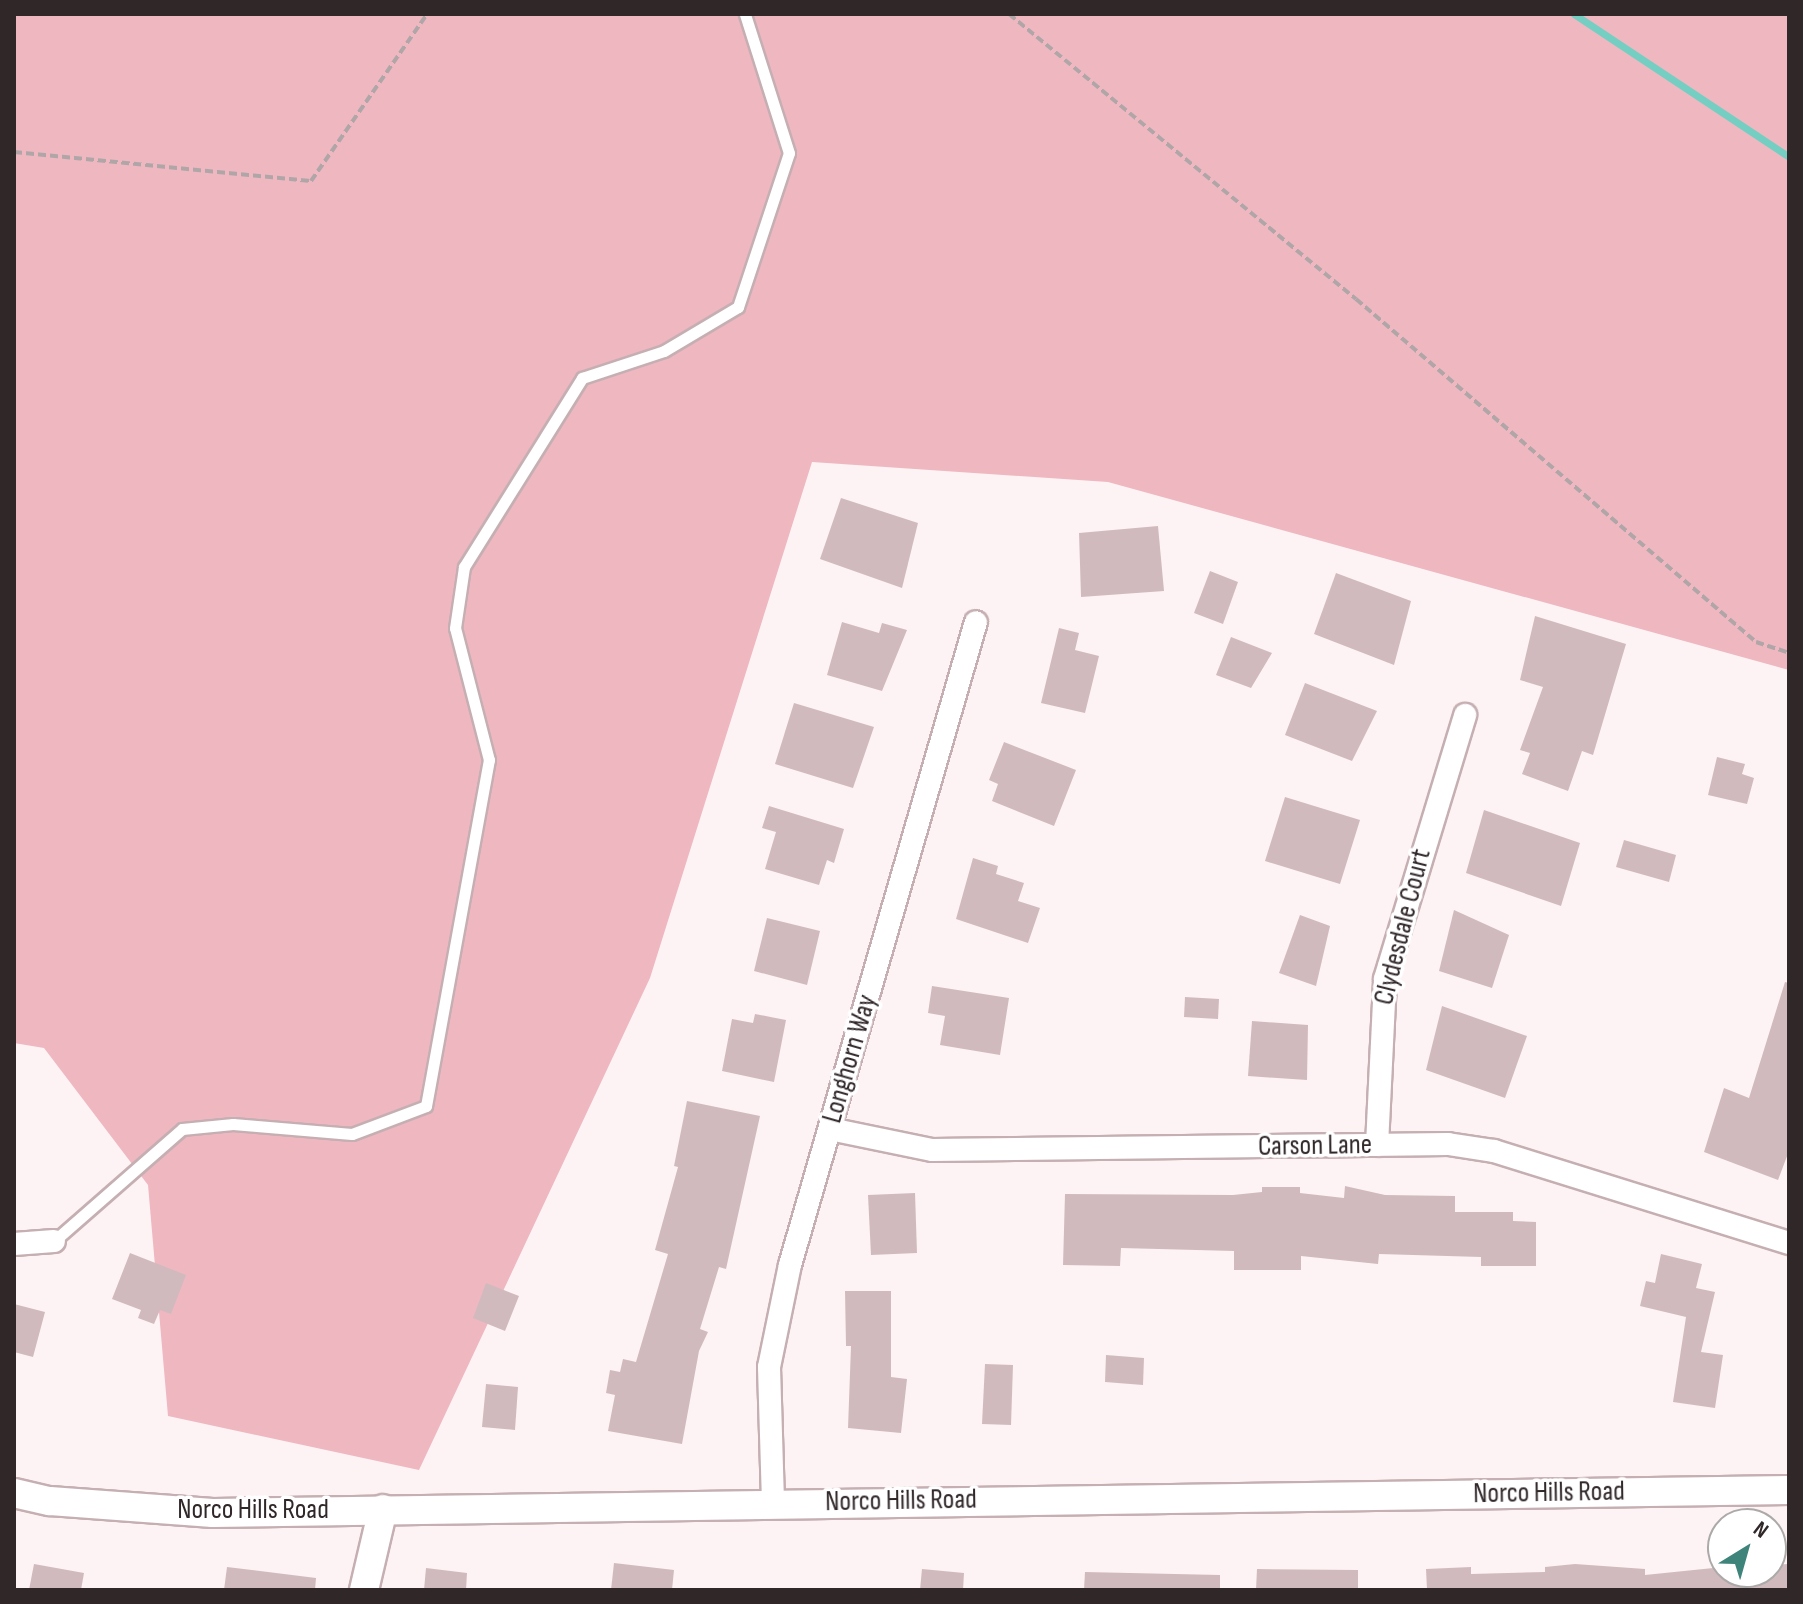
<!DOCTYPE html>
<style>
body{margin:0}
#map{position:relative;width:1803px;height:1604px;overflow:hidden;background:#fdf3f4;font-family:"Sofia Sans Condensed",sans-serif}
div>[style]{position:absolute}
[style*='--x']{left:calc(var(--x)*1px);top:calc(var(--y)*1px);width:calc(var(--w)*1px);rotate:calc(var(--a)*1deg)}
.green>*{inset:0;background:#efb7c0}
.stream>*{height:7px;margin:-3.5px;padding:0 3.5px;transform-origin:3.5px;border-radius:3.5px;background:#75cec2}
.building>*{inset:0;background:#d1babd}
.path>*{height:4px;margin-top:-2px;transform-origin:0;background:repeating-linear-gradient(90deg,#b0a6a8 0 8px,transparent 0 12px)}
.roads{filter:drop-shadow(2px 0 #c5afb2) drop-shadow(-2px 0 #c5afb2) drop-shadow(0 2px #c5afb2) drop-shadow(0 -2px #c5afb2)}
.service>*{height:11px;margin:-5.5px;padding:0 5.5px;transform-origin:5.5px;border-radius:5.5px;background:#fff}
.minor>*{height:22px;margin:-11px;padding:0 11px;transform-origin:11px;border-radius:11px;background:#fff}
.tertiary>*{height:28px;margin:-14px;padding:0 14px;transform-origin:14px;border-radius:14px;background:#fff}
span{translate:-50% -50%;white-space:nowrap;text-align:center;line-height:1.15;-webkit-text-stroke:7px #fff;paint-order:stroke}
.street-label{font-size:28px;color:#302729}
.frame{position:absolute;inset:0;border:16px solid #302729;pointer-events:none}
.north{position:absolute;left:1707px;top:1508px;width:80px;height:80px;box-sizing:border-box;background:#fff;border:2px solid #aca9a9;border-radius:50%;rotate:37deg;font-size:22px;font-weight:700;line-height:32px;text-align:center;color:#302729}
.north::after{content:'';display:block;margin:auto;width:28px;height:36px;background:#3e847b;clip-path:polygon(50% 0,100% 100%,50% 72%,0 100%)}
</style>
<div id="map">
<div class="green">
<div style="clip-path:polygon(14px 14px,1789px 14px,1789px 670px,1108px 482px,812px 462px,650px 978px,419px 1470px,168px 1416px,148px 1185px,44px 1048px,14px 1043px)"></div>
</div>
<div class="stream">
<div style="--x:1574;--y:14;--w:258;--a:33.6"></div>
</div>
<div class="building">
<div style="clip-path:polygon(841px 498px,918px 523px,902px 588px,820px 559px)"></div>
<div style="clip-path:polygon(1158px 526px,1164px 591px,1081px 597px,1079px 533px)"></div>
<div style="clip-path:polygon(1210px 571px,1238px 582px,1223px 624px,1194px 613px)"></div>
<div style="clip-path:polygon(1336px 573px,1411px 601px,1394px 665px,1314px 634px)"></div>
<div style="clip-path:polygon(1535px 616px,1626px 644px,1593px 755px,1582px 751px,1568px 791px,1522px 774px,1530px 753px,1520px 750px,1543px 687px,1520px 680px)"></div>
<div style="clip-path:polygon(842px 622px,879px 633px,882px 623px,907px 630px,882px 691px,827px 675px)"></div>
<div style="clip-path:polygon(1059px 628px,1079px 633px,1075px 650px,1099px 656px,1085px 713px,1041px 703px)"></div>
<div style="clip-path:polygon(1231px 637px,1272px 653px,1251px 688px,1216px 675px)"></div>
<div style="clip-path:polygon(1305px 683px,1377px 711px,1352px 761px,1285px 735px)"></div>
<div style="clip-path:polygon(794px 703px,874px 727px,853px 788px,775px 764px)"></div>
<div style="clip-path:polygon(1004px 742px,1076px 770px,1054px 826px,992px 801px,998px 784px,989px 780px)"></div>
<div style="clip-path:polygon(1717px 757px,1745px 764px,1742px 774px,1754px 778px,1747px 804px,1708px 795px)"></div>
<div style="clip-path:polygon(1285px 797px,1360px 820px,1340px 884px,1265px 861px)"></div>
<div style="clip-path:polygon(769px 806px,844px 829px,834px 863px,827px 860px,819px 885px,765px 869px,776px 832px,762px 828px)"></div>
<div style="clip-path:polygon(1484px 810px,1580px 843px,1561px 906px,1466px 873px)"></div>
<div style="clip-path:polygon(1624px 840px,1676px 855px,1669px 882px,1616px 867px)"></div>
<div style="clip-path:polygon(973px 858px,998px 866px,996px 874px,1024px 883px,1018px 901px,1040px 908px,1028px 943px,956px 919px)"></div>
<div style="clip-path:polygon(1454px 910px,1509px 935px,1492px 988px,1439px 971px)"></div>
<div style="clip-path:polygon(1300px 915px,1330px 926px,1316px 986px,1279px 973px)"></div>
<div style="clip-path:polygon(767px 918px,820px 931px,807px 985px,754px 971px)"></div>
<div style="clip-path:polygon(1785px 982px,1789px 983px,1789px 1151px,1778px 1180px,1704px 1152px,1724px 1088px,1749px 1098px)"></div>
<div style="clip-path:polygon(932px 986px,1009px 998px,1000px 1055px,940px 1045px,945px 1016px,928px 1013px)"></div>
<div style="clip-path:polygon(1185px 997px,1219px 999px,1218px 1019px,1184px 1017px)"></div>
<div style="clip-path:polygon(1442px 1006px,1527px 1036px,1505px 1098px,1426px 1070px)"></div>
<div style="clip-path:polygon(755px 1014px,786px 1020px,774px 1082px,722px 1071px,732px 1019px,753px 1023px)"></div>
<div style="clip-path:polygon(1252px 1021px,1308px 1025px,1307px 1080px,1248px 1076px)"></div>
<div style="clip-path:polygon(687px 1101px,760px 1116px,726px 1269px,719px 1267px,700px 1329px,708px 1332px,699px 1351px,682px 1444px,608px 1431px,615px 1395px,606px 1393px,610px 1370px,620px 1372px,623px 1359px,636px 1362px,668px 1254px,655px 1250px,678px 1167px,674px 1166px)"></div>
<div style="clip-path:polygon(1345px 1186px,1385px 1195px,1455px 1196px,1455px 1212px,1513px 1212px,1513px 1221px,1536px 1222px,1536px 1266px,1481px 1266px,1481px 1257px,1379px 1254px,1378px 1264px,1301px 1256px,1301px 1270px,1234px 1270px,1234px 1251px,1121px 1248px,1120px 1266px,1063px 1265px,1065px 1194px,1233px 1195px,1262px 1192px,1262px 1187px,1300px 1187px,1300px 1193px,1344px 1198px)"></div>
<div style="clip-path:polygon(915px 1193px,917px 1253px,871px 1255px,868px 1195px)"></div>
<div style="clip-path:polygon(130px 1253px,186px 1275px,171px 1314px,160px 1310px,154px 1324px,138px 1318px,141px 1310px,112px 1299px)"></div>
<div style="clip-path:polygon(1661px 1254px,1702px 1264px,1696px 1288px,1715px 1292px,1701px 1352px,1723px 1355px,1715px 1408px,1673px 1402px,1686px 1317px,1640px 1306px,1646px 1281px,1655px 1283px)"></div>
<div style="clip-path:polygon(486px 1283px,519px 1296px,505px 1331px,473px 1318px)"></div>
<div style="clip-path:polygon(845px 1291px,891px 1291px,891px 1377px,907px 1379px,901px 1433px,848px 1428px,851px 1346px,846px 1346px)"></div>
<div style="clip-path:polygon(14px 1304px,45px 1312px,33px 1357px,14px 1352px)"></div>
<div style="clip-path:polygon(1106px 1355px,1144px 1358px,1143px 1385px,1105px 1382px)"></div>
<div style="clip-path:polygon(985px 1364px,1013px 1365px,1011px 1425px,982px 1424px)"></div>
<div style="clip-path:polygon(486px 1384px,518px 1387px,515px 1430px,482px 1427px)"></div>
<div style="clip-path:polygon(614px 1563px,674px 1570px,672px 1590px,611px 1590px)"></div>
<div style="clip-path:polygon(34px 1564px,84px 1573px,81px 1590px,29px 1590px)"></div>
<div style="clip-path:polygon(1575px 1564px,1645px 1569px,1645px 1575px,1723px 1567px,1723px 1572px,1771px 1572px,1771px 1565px,1789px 1564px,1789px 1590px,1427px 1590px,1426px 1569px,1471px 1567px,1471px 1574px,1545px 1572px,1545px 1567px)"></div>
<div style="clip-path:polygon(227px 1567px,316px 1578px,315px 1590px,224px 1590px)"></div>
<div style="clip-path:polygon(426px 1568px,467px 1573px,466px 1590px,424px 1590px)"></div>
<div style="clip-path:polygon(922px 1569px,964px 1573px,963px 1590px,920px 1590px)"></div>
<div style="clip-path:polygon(1257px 1569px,1358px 1570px,1358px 1590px,1256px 1590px)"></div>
<div style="clip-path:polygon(1085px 1572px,1220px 1575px,1220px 1590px,1084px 1590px)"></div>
</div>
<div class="path">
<div style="--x:1009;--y:14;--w:449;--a:39.4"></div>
<div style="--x:1356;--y:299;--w:527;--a:40.61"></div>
<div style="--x:1756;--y:642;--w:35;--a:18"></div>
<div style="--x:14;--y:152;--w:298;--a:5.6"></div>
<div style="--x:311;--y:181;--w:203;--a:-55.2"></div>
</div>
<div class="roads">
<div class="service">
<div style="--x:54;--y:1241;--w:170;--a:-41.2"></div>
<div style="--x:182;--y:1129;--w:51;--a:-5.6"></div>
<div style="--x:233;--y:1124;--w:119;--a:4.8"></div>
<div style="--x:352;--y:1134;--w:79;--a:-20.7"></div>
<div style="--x:426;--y:1106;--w:352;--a:-79.7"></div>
<div style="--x:489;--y:760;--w:136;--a:-104.4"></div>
<div style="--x:455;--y:628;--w:62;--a:-81.6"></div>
<div style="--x:464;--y:567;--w:223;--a:-58"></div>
<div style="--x:582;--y:378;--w:86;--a:-18.2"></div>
<div style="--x:664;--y:351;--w:86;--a:-30.7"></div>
<div style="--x:738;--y:307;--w:162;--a:-71.7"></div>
<div style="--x:789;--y:153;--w:146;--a:-107.6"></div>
</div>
<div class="minor">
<div style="--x:830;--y:1129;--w:104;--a:11.6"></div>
<div style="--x:932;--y:1150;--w:516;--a:-0.67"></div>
<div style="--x:1448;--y:1144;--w:47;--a:8.7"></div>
<div style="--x:1494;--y:1151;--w:309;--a:17.3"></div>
<div style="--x:1377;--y:1145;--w:166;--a:-87.2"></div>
<div style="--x:1385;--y:979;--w:276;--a:-73.1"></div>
<div style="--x:14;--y:1244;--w:40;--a:-4.3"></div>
<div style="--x:773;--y:1502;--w:135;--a:-91.7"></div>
<div style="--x:769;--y:1367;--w:104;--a:-78.4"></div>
<div style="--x:790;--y:1265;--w:669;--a:-73.87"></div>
</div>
<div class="tertiary">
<div style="--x:14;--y:1493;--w:37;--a:13"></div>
<div style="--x:50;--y:1501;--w:163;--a:4.2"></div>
<div style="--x:213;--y:1513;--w:1576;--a:-0.84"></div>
<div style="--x:364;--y:1590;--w:83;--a:-76.8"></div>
</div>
</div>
<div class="street-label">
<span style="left:1403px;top:927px;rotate:-76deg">Clydesdale Court</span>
<span style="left:850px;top:1059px;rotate:-74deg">Longhorn Way</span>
<span style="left:1315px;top:1146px;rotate:-1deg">Carson Lane</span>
<span style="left:1549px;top:1493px;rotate:-1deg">Norco Hills Road</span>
<span style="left:901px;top:1501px;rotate:-1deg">Norco Hills Road</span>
<span style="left:253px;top:1510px">Norco Hills Road</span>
</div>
<div class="frame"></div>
<div class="north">N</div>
</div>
